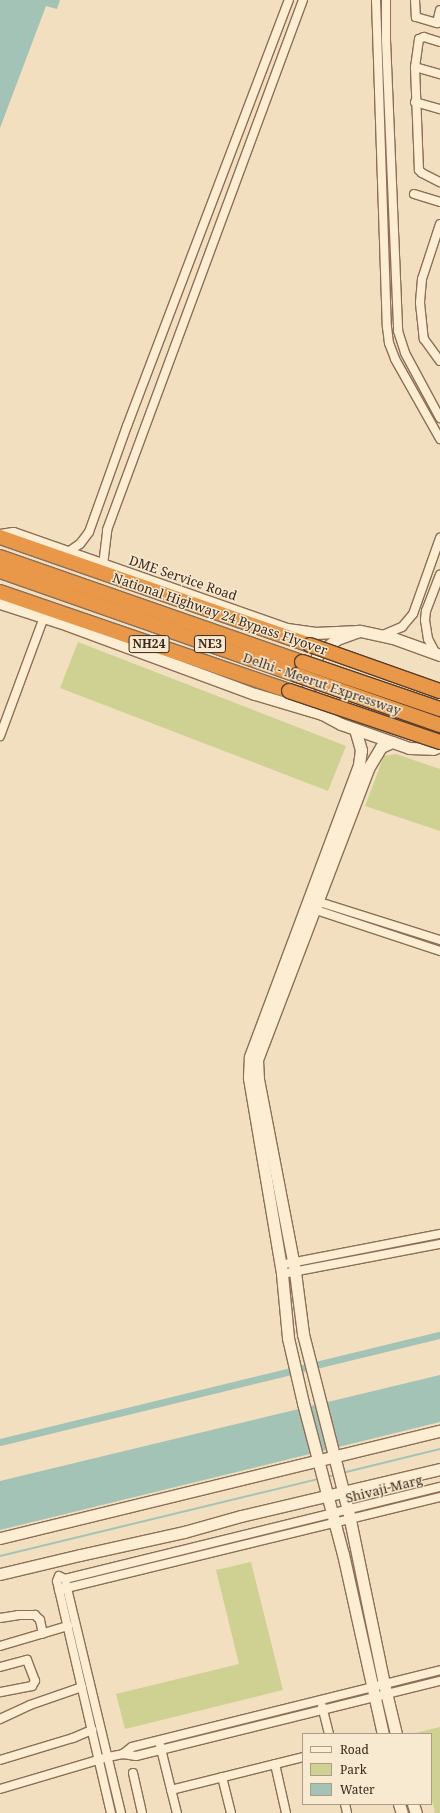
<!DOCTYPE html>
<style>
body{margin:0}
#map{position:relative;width:440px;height:1813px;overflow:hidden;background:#f2dfbf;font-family:"Noto Serif",serif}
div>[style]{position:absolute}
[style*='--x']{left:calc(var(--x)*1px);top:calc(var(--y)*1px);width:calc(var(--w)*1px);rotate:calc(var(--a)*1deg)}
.green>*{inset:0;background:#ced192}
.water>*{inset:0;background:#a3c3b7}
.stream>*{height:2px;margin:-1px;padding:0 1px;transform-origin:1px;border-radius:1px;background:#a3c3b7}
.canal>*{height:7px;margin:-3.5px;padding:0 3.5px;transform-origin:3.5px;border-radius:3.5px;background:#a3c3b7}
.roads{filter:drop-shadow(1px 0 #8c6f56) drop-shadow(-1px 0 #8c6f56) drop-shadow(0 1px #8c6f56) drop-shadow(0 -1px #8c6f56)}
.street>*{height:8px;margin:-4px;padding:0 4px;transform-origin:4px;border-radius:4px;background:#fcedd3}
.secondary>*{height:11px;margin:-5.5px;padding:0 5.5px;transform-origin:5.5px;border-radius:5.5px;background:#fcedd3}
.highway>*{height:14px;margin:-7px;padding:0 7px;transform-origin:7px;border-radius:7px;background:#e99748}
.bridges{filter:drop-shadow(1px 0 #593d2b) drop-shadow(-1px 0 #593d2b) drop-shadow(0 1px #593d2b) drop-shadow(0 -1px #593d2b)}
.highway-bridge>*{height:14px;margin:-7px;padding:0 7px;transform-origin:7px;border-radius:7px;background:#e99748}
span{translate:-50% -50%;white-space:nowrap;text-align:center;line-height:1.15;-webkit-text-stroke:3px #f8ead0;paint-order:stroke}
.shield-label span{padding:1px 3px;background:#f8ead0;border:1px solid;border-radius:3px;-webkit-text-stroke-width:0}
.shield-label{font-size:12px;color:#3a281c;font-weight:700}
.street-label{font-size:13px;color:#3a281c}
.legend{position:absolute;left:302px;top:1733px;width:130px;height:72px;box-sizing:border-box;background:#f8ead0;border:1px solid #ac9c88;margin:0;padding:5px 7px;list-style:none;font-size:12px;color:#3a281c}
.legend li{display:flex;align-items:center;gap:8px;height:20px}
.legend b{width:20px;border:1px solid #ac9c88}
</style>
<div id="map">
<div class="green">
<div style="clip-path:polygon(78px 642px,346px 746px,328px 791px,60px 688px)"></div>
<div style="clip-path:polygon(396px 754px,440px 769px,440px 831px,365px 806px,384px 756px)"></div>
<div style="clip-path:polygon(251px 1562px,283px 1690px,125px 1729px,116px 1694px,239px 1664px,216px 1570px)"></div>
<div style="clip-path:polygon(440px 1727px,440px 1813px,435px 1813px,431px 1796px,431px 1734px,415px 1733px)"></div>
</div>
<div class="water">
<div style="clip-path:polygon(0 0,60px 0,57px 9px,46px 6px,0 128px)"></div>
<div style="clip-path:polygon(440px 1375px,440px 1422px,0 1530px,0 1481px)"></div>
</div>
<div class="stream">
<div style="--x:342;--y:1473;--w:101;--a:-13.8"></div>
<div style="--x:327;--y:1477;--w:9;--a:-13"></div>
<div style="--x:0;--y:1556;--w:327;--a:-13.6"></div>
</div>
<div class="canal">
<div style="--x:0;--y:1442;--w:453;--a:-13.7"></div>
</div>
<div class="roads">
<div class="street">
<div style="--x:376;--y:0;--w:327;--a:88.1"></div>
<div style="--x:387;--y:327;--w:16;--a:83"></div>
<div style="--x:389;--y:343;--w:17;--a:69"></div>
<div style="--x:395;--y:359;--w:92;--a:60.6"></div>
<div style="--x:386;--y:0;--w:40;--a:90"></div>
<div style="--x:386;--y:40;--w:291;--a:87.6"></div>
<div style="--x:398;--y:331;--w:23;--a:72"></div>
<div style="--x:405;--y:353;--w:74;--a:61.7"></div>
<div style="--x:415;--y:0;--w:17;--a:87"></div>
<div style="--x:416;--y:17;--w:22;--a:16"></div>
<div style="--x:437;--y:23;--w:13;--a:-77"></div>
<div style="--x:440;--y:42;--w:17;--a:-163"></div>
<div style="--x:424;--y:37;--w:5;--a:158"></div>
<div style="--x:419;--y:39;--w:28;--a:98"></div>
<div style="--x:415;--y:67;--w:103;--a:87.8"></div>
<div style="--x:419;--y:170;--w:4;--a:45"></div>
<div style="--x:422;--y:173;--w:20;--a:27"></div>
<div style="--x:415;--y:67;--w:26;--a:16"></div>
<div style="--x:415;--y:102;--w:26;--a:16"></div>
<div style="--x:414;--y:194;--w:27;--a:17"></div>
<div style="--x:440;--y:224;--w:58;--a:108.1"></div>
<div style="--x:422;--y:279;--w:24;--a:95"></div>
<div style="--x:420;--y:303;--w:36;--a:84"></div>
<div style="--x:424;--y:339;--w:27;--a:54"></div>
<div style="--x:68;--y:552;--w:14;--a:-34"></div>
<div style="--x:80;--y:544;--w:15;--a:-53"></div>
<div style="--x:89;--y:532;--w:113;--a:-70.3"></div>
<div style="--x:127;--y:426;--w:456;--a:-69.2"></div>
<div style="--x:103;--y:565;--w:35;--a:-83"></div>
<div style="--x:107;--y:530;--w:565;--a:-69.71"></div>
<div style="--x:383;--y:635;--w:21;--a:-23"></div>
<div style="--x:402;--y:627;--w:17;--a:-50"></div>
<div style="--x:413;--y:614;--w:81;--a:-70.4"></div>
<div style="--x:436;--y:654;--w:17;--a:-118"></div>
<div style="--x:428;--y:639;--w:19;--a:-99"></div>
<div style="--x:425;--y:620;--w:9;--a:-84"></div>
<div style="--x:426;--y:611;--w:39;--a:-69"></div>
<div style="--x:0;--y:736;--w:127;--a:-69.7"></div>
<div style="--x:313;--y:900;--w:133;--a:17.5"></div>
<div style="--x:310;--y:908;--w:137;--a:18.3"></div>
<div style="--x:280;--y:1265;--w:163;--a:-11"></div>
<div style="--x:282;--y:1274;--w:161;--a:-10.8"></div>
<div style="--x:66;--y:1584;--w:236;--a:76.5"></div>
<div style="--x:59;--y:1590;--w:392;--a:-13.7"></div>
<div style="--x:0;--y:1618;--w:18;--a:-9"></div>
<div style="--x:18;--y:1615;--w:17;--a:0"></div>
<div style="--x:35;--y:1615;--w:7;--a:45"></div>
<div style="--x:40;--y:1620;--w:14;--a:78"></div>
<div style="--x:0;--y:1646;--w:71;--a:-16.4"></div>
<div style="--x:0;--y:1667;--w:28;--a:-15"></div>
<div style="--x:27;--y:1660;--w:22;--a:69"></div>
<div style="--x:35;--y:1681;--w:6;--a:121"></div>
<div style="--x:32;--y:1686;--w:33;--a:169"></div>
<div style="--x:322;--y:1706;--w:29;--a:76"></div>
<div style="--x:0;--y:1719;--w:33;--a:-25"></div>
<div style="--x:30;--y:1705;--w:55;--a:-19.1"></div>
<div style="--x:160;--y:1745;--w:70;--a:76"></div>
<div style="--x:123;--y:1754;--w:11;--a:-38"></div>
<div style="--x:132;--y:1747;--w:317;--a:-14"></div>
<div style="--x:0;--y:1760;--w:76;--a:-16.8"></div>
<div style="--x:73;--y:1738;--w:21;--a:-23"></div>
<div style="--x:275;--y:1764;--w:50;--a:77.3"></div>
<div style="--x:133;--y:1773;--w:41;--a:77.3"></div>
<div style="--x:222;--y:1777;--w:37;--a:76"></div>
<div style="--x:0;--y:1789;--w:113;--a:-16.5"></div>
<div style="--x:108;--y:1757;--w:15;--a:-11"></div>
<div style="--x:123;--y:1754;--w:13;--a:9"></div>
<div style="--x:136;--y:1756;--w:313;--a:-13.9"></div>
<div style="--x:171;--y:1790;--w:136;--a:-14"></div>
<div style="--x:345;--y:1804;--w:9;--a:77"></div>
<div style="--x:111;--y:1813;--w:238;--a:-103.1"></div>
<div style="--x:57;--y:1581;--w:5;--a:-68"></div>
<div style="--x:59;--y:1576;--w:7;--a:27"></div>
<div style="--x:65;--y:1579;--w:386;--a:-13.8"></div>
</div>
<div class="secondary">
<div style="--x:0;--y:535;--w:13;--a:-9"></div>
<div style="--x:13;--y:533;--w:290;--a:19.3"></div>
<div style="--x:287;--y:629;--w:27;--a:8"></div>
<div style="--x:314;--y:633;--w:45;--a:-2.5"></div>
<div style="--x:0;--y:603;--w:71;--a:17.9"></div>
<div style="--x:68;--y:625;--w:199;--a:20.3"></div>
<div style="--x:255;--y:694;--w:70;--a:16.6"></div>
<div style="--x:440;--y:655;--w:50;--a:-160.1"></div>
<div style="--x:393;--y:638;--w:35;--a:-168"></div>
<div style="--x:359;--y:631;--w:23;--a:160"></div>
<div style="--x:337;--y:639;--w:24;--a:142"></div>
<div style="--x:318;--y:654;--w:21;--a:113"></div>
<div style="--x:310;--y:673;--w:17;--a:97"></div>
<div style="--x:308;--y:690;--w:17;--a:69"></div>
<div style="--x:314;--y:706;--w:11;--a:45"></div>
<div style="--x:322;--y:714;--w:21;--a:28"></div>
<div style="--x:341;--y:724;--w:72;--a:19.4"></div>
<div style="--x:409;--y:748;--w:24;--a:2"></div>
<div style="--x:433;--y:749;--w:8;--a:-23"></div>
<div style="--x:355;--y:729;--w:22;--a:74"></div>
<div style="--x:361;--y:750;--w:15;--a:98"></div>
<div style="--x:359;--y:765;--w:312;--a:110.5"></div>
<div style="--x:250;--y:1057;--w:21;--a:93"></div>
<div style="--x:249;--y:1078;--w:199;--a:80.4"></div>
<div style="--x:282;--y:1274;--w:64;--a:84.6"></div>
<div style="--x:288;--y:1338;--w:67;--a:77"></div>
<div style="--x:303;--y:1403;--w:156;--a:75.2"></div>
<div style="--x:343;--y:1554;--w:184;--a:77.5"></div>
<div style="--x:392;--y:742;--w:12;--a:156"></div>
<div style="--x:381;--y:747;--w:26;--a:121"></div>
<div style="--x:368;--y:769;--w:311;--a:110.9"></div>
<div style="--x:257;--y:1060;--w:19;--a:87"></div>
<div style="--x:258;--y:1079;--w:197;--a:79.1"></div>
<div style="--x:295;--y:1272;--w:63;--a:82.6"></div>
<div style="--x:303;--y:1334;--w:182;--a:75.7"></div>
<div style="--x:348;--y:1510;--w:178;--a:78.3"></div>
<div style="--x:384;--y:1684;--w:51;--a:76.5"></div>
<div style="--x:0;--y:1538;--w:453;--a:-13.7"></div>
<div style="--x:0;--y:1574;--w:82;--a:-13.4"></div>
<div style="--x:80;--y:1555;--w:107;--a:-12.5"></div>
<div style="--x:184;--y:1532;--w:59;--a:-15.7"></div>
<div style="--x:241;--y:1516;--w:204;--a:-13.3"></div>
<div style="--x:399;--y:1804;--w:9;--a:72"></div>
<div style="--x:413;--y:1804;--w:9;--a:72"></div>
</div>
<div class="highway">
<div style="--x:0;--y:537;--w:328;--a:19.2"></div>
<div style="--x:0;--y:557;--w:320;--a:19.2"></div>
<div style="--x:0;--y:571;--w:315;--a:19.3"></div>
<div style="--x:0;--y:592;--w:305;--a:18.9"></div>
</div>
</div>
<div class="bridges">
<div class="highway-bridge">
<div style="--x:310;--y:645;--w:138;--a:19.5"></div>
<div style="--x:302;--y:662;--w:146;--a:18.8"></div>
<div style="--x:297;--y:675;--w:151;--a:19.3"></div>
<div style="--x:289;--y:691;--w:159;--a:18.7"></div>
</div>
</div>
<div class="shield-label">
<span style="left:149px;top:644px">NH24</span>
<span style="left:210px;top:644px">NE3</span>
</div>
<div class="street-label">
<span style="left:183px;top:578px;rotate:19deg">DME Service Road</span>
<span style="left:220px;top:614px;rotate:19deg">National Highway 24 Bypass Flyover</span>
<span style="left:322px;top:684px;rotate:19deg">Delhi - Meerut Expressway</span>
<span style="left:384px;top:1489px;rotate:-14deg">Shivaji Marg</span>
</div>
<ul class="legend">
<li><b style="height:5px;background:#fcedd3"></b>Road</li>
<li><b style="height:11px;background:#ced192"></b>Park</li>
<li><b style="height:11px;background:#a3c3b7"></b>Water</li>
</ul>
</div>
